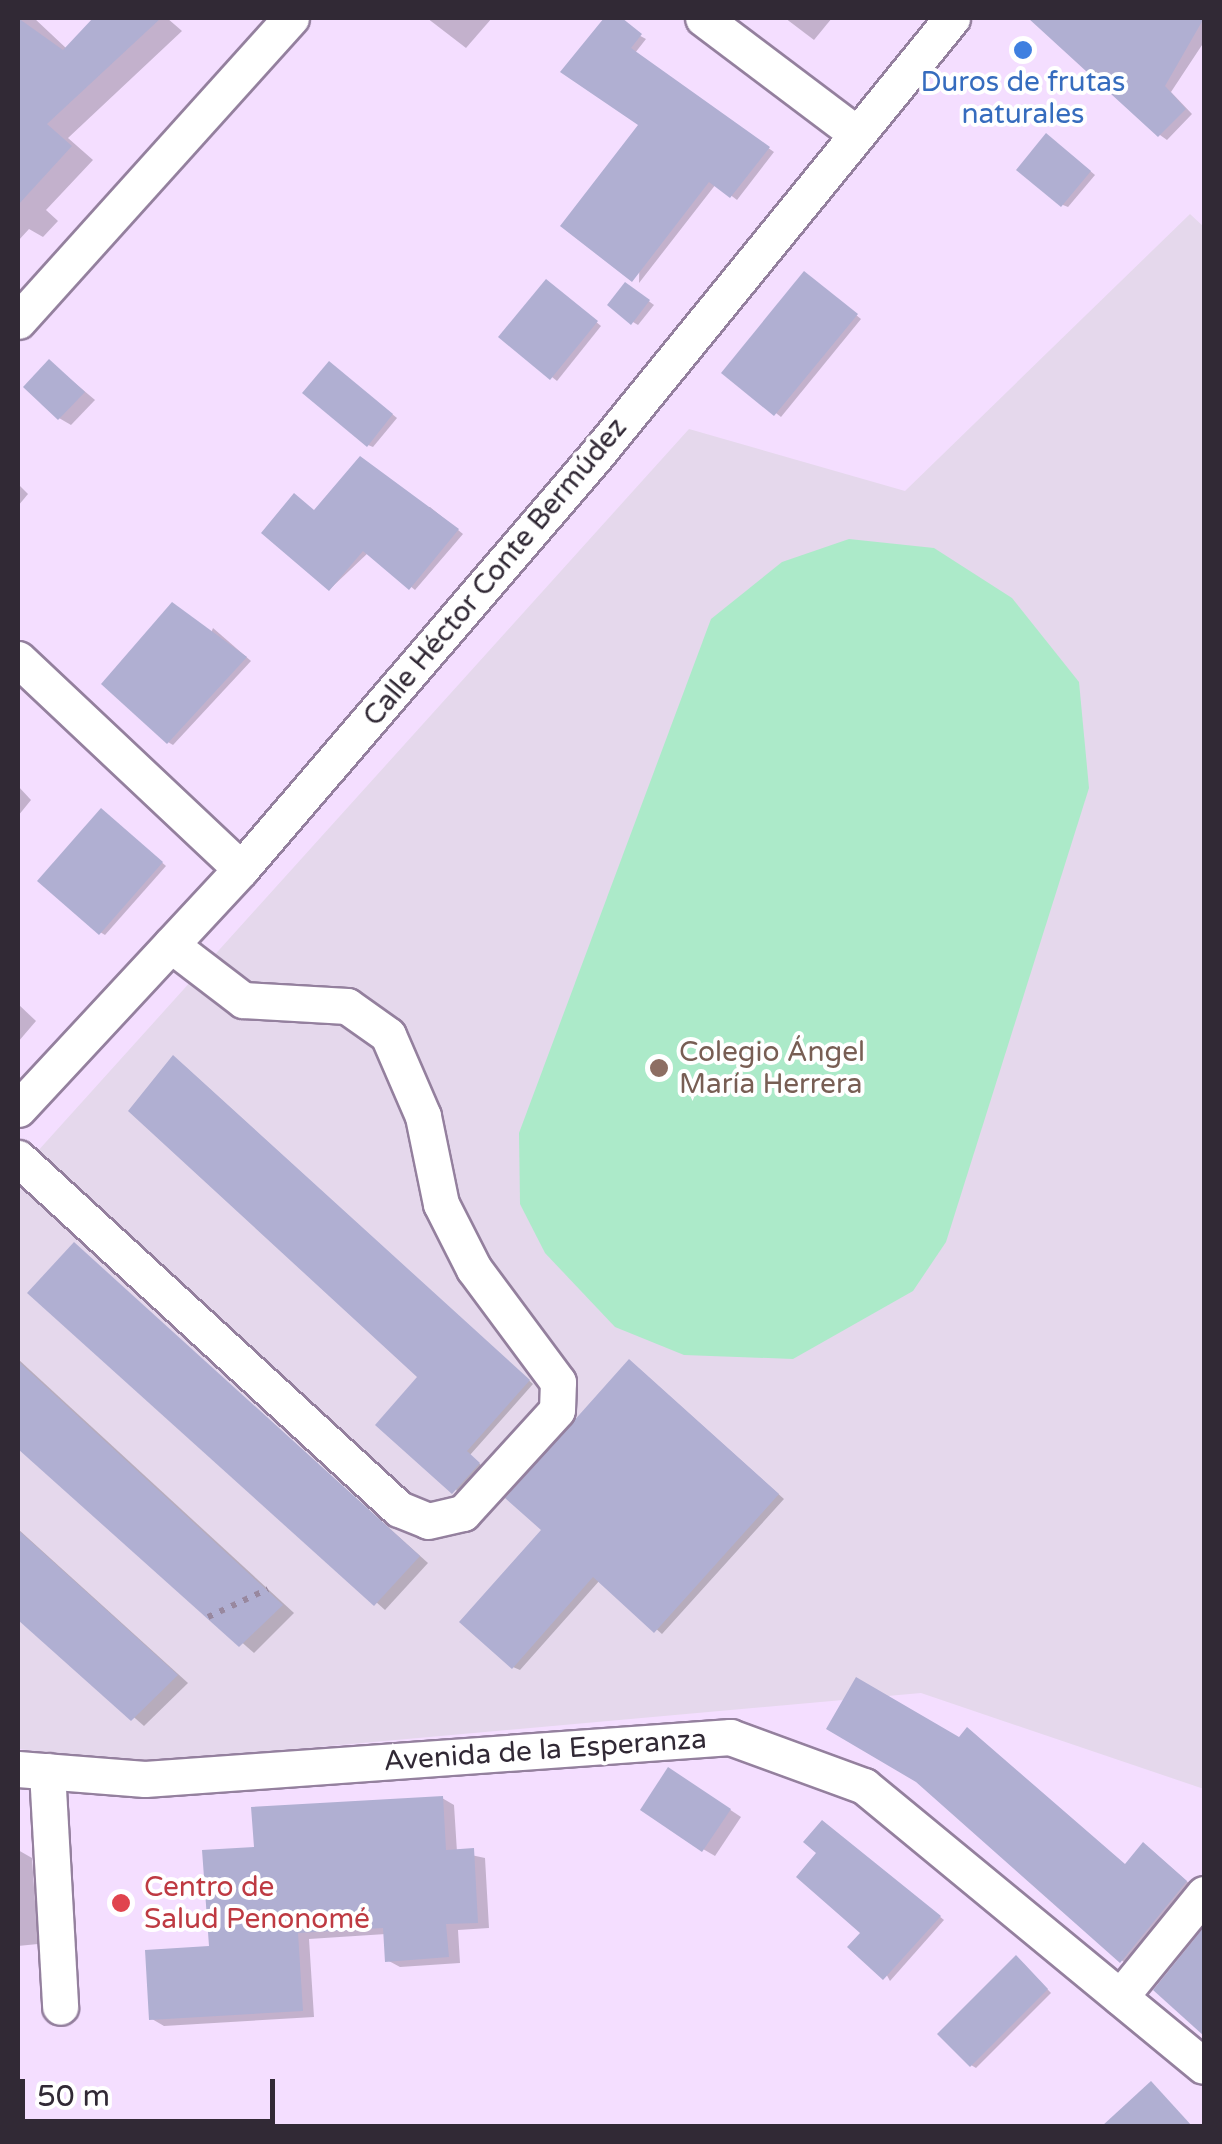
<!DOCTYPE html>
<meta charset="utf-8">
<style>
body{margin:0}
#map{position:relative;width:1222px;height:2144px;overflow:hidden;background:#f4deff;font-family:"Varela Round",sans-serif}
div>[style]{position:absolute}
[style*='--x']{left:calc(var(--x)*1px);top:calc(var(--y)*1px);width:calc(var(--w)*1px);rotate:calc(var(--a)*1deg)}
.education>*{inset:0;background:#e5d8ec}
.green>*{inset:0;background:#aceac9}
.shadow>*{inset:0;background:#0003}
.building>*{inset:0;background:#b0afd2}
.path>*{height:6px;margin-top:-3px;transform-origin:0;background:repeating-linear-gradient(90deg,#98889f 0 5px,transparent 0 13px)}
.roads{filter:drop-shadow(2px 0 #94809e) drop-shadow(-2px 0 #94809e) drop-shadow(0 2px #94809e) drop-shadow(0 -2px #94809e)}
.minor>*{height:35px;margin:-17.5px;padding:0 17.5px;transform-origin:17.5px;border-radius:17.5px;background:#fff}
.dots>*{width:28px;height:28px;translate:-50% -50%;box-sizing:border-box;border:5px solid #fff;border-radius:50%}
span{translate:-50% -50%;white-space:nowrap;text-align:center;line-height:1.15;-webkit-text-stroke:8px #fff;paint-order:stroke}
.shop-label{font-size:28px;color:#366cbe}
.street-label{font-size:28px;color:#312935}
.education-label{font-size:28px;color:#785e54}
.left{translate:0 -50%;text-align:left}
.health-label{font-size:28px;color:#be3a42}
.frame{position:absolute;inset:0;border:20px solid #312935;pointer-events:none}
.scale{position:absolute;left:20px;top:2079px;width:255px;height:45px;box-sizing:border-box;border:5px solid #312935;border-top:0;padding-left:12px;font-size:30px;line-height:35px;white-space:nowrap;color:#312935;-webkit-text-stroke:8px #fff;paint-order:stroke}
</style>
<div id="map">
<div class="education">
<div style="clip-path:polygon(1190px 214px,1204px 227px,1204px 1789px,921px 1693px,140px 1763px,18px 1749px,18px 1173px,689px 429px,905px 491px)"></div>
</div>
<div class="green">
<div style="clip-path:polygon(849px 539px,934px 548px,1012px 598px,1079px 682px,1089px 788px,946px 1242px,913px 1291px,793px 1359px,684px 1355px,615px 1327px,545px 1253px,520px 1204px,519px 1133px,711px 619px,782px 562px)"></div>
</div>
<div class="shadow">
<div style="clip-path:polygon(18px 18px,34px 18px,67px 49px,96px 18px,167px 18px,182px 31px,68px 138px,93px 160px,46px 210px,58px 221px,43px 237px,29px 229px,18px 241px)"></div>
<div style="clip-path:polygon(427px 18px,492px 18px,466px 48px)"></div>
<div style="clip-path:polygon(607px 18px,646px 39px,635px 53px,774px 152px,737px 200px,716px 184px,639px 283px,642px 125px,564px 71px)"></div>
<div style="clip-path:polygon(785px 18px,832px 18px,814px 40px)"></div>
<div style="clip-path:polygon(1044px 18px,1203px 18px,1204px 42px,1171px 92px,1192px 114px,1167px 140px,1160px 135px,1039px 24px)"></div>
<div style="clip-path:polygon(1052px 139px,1095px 175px,1068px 207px,1063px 205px)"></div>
<div style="clip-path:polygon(809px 277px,861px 319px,781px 417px,725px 373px)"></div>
<div style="clip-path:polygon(552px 285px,601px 326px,557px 381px,502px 337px)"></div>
<div style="clip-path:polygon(631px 288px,654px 305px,638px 325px,633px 322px)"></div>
<div style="clip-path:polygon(50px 362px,95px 400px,71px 425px,59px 418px)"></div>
<div style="clip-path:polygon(334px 367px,397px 418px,373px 447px,368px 445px)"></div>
<div style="clip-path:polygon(18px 484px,28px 494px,18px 506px)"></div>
<div style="clip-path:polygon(430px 507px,463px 534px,415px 590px,369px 552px,330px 589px,316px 513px)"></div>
<div style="clip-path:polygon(213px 628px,251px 661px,173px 745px,168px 742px)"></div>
<div style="clip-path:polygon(18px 786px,31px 800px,18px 816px)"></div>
<div style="clip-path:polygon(106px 814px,166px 866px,105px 935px,100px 932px)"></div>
<div style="clip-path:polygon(18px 1004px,36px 1021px,18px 1042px)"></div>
<div style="clip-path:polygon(179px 1061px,533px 1384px,470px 1455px,483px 1467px,458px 1495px,420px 1377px)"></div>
<div style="clip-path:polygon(74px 1245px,428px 1563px,385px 1610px,31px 1292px)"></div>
<div style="clip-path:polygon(18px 1359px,294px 1613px,254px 1653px,18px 1446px)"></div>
<div style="clip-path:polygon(636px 1366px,784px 1499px,662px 1634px,600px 1580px,520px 1670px,513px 1667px,544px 1530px)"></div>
<div style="clip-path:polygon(18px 1529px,188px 1683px,144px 1726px,18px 1616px)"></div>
<div style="clip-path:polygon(968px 1745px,1126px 1867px,1149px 1848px,1191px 1885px,1126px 1964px,917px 1780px)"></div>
<div style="clip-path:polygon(681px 1777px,741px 1817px,715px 1856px,703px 1849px)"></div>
<div style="clip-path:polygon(442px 1798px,454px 1805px,457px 1852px,485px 1858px,489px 1928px,458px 1930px,460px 1963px,400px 1967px,387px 1960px,386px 1934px,309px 1939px,314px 2017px,164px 2026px,152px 2019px,211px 1949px,256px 1849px)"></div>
<div style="clip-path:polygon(828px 1826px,944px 1920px,890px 1981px,820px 1853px)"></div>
<div style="clip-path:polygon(18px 1850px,32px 1858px,38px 1944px,18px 1946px)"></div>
<div style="clip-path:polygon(1021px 1961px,1051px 1993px,976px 2068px,971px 2065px)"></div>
</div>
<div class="building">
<div style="clip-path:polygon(18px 18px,63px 50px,93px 18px,161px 18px,47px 124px,72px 146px,18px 205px)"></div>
<div style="clip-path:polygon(604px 18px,622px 18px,642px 34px,631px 48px,770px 147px,730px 198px,709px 182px,632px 282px,560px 226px,638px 125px,560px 72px)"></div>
<div style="clip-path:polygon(1028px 18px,1204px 18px,1165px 86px,1186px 109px,1158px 137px)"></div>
<div style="clip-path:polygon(1046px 133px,1091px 171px,1061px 207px,1016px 170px)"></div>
<div style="clip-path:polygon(804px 271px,858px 314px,774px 416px,721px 373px)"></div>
<div style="clip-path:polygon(546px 279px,598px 321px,550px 380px,498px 337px)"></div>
<div style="clip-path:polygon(625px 282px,650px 300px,631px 325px,607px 305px)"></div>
<div style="clip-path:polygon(49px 359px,85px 392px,58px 420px,23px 387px)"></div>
<div style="clip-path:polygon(329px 361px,393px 414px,367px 447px,302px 393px)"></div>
<div style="clip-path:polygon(360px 456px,459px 529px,409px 590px,363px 551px,329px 591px,261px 533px,294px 493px,314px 510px)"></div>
<div style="clip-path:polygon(172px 602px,247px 657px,167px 744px,101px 684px)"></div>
<div style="clip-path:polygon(101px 808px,163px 862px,99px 935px,37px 881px)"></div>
<div style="clip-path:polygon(173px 1055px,530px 1380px,467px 1451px,480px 1463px,452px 1494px,375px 1425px,417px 1377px,128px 1111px)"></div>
<div style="clip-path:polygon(74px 1242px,420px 1556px,374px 1606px,27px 1293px)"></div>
<div style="clip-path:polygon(629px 1359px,779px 1494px,654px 1633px,593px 1577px,512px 1669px,459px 1622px,541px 1530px,505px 1498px)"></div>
<div style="clip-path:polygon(18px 1361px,283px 1605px,239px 1647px,18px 1449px)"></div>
<div style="clip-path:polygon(18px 1530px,178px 1675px,131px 1721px,18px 1620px)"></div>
<div style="clip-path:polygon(856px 1677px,959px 1737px,967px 1727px,1125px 1864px,1143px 1842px,1187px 1881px,1120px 1963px,916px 1782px,826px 1729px)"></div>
<div style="clip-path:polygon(668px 1767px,731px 1809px,702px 1852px,640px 1810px)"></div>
<div style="clip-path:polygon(443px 1796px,446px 1850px,474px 1848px,478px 1923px,446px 1924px,449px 1957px,385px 1962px,383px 1928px,298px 1933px,303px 2011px,149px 2020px,145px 1950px,209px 1946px,202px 1850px,254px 1847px,251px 1807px)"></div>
<div style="clip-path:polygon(822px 1820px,941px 1916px,883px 1980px,847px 1947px,860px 1933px,796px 1877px,816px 1853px,803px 1842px)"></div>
<div style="clip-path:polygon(1204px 1927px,1204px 2036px,1153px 1990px)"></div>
<div style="clip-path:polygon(1016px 1955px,1048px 1989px,970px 2067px,937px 2034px)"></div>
<div style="clip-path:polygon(1151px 2081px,1192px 2126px,1102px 2126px)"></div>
</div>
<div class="path">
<div style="--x:208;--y:1617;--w:66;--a:-25"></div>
</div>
<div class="roads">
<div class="minor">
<div style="--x:703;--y:18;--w:193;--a:37"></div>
<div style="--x:18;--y:321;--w:408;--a:-48"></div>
<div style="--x:18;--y:659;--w:306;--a:43.3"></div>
<div style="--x:18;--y:1109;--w:328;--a:-47.1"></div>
<div style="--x:241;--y:869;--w:548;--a:-49.36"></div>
<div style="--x:598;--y:453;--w:561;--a:-50.86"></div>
<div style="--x:18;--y:1158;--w:518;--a:42.65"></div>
<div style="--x:399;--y:1509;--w:31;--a:22"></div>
<div style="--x:428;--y:1521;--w:36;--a:-13"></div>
<div style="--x:463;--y:1513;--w:139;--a:-47.6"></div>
<div style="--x:557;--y:1410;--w:28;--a:-88"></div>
<div style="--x:558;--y:1382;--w:141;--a:-126.6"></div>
<div style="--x:474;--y:1269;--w:73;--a:-116.9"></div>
<div style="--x:441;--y:1204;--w:90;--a:-101.6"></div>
<div style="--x:423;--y:1116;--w:88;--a:-113.4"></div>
<div style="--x:388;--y:1035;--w:50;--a:-144.7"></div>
<div style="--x:347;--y:1006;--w:104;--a:-176.7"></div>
<div style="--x:243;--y:1000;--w:91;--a:-142.6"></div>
<div style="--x:18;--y:1769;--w:127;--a:4.5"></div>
<div style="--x:145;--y:1779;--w:587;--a:-4.11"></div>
<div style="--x:730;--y:1737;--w:143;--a:20.1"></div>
<div style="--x:864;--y:1786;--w:440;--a:39.5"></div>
<div style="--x:47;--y:1771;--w:236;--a:86.8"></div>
<div style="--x:1120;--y:1997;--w:133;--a:-50.8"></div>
</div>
</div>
<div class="dots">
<div style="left:1023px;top:50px;background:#3f7fe0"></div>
<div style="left:659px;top:1068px;background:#8d6e63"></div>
<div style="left:121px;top:1903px;background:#e0444e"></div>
</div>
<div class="shop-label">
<span style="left:1023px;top:98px">Duros de frutas<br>naturales</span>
</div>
<div class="street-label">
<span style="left:495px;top:572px;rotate:-50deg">Calle Héctor Conte Bermúdez</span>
<span style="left:545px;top:1750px;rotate:-4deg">Avenida de la Esperanza</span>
</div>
<div class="education-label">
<span class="left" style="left:679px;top:1068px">Colegio Ángel<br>María Herrera</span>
</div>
<div class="health-label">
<span class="left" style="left:144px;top:1903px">Centro de<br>Salud Penonomé</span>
</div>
<div class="frame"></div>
<div class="scale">50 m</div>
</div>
